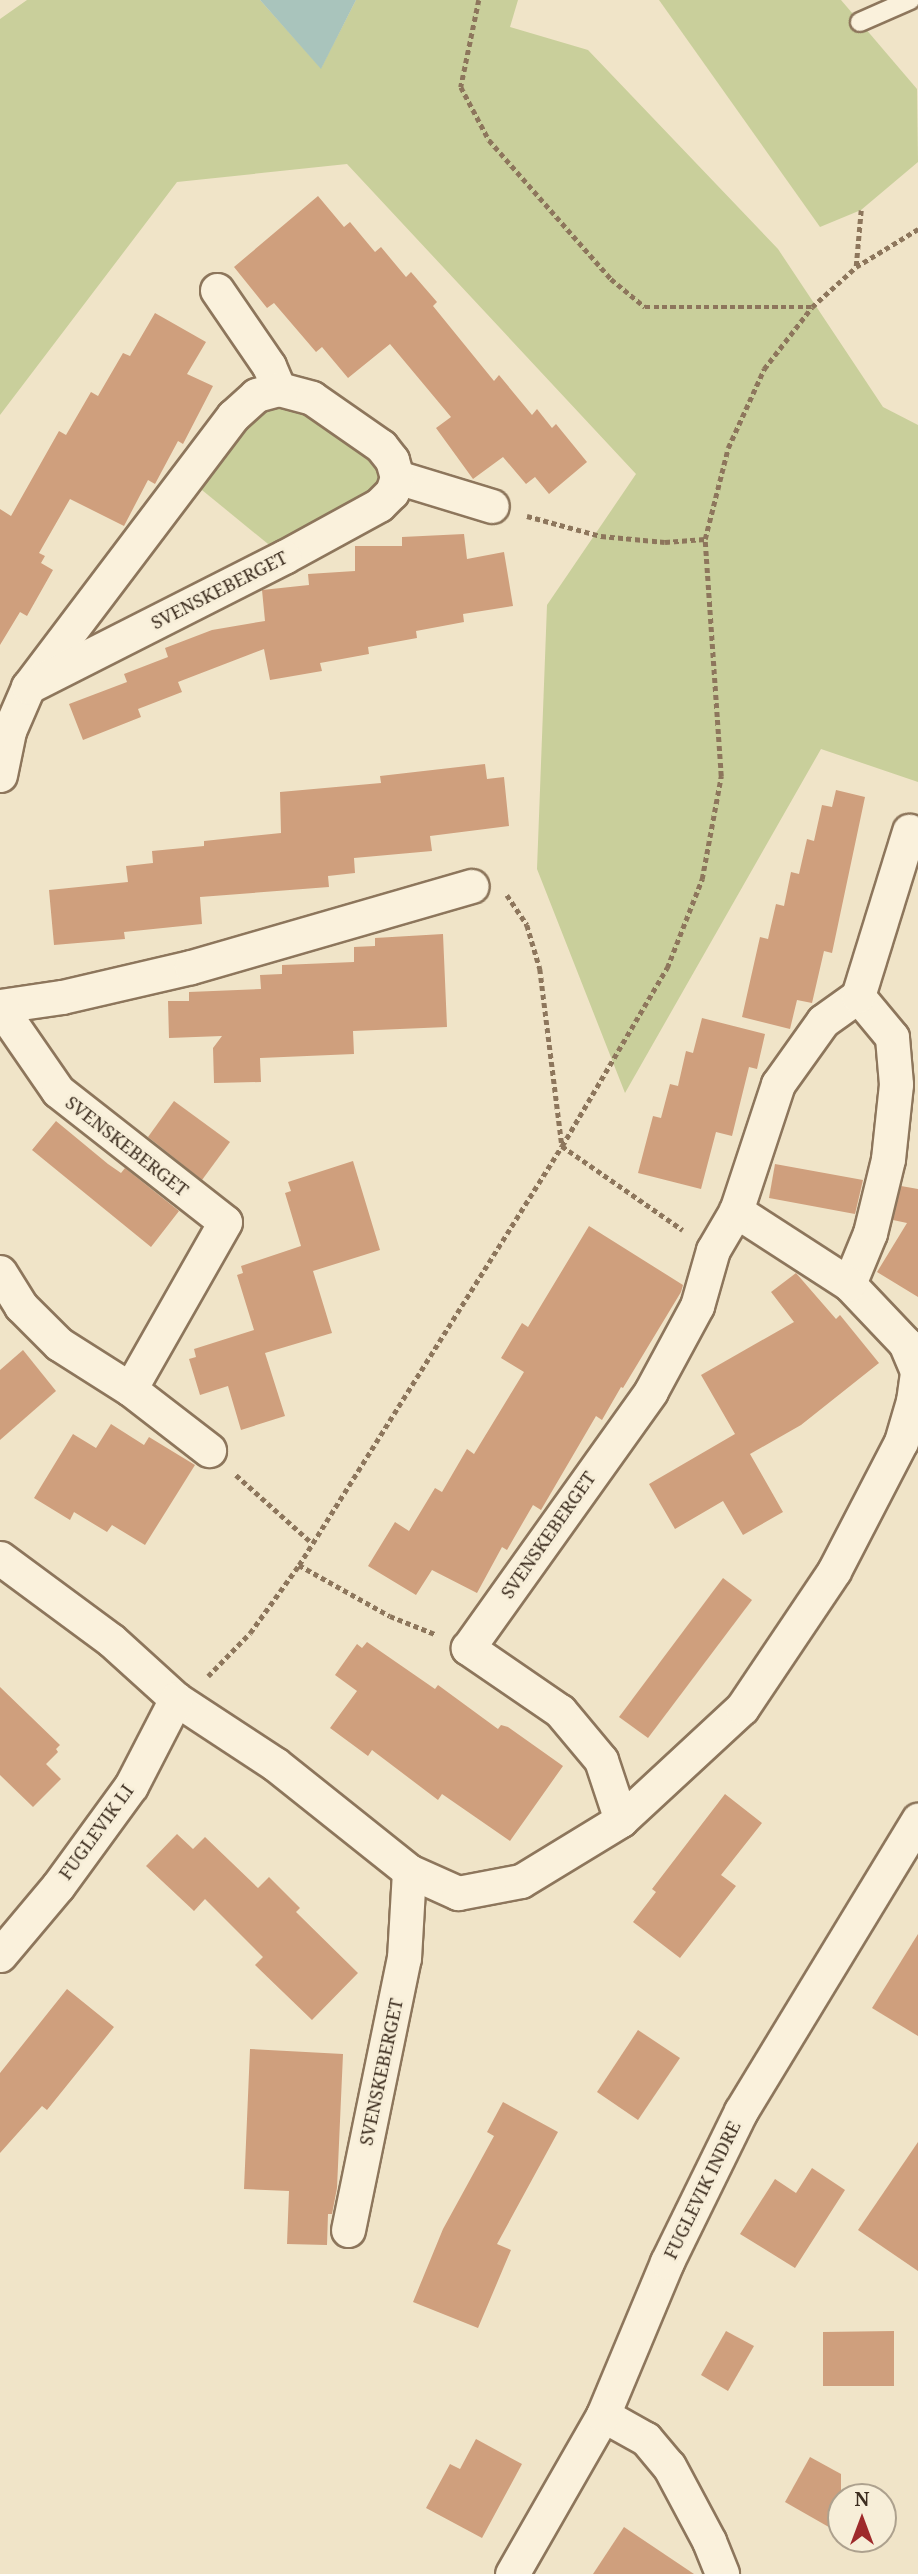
<!DOCTYPE html>
<style>
body{margin:0}
#map{position:relative;width:918px;height:2574px;overflow:hidden;background:#f0e4c8;font-family:"Noto Serif",serif}
div>[style]{position:absolute}
[style*='--x']{left:calc(var(--x)*1px);top:calc(var(--y)*1px);width:calc(var(--w)*1px);rotate:calc(var(--a)*1deg)}
.green>*{inset:0;background:#c9cf9b}
.water>*{inset:0;background:#a9c4bc}
.building>*{inset:0;background:#cf9f7d}
.path>*{height:4.5px;margin-top:-2.25px;transform-origin:0;background:repeating-linear-gradient(90deg,#8d765c 0 5px,transparent 0 8.5px)}
.roads{filter:drop-shadow(2px 0 #8d765c) drop-shadow(-2px 0 #8d765c) drop-shadow(0 2px #8d765c) drop-shadow(0 -2px #8d765c)}
.lane>*{height:18px;margin:-9px;padding:0 9px;transform-origin:9px;border-radius:9px;background:#faf1dc}
.street>*{height:33px;margin:-16.5px;padding:0 16.5px;transform-origin:16.5px;border-radius:16.5px;background:#faf1dc}
span{translate:-50% -50%;white-space:nowrap;text-align:center;line-height:1.15;-webkit-text-stroke:5px #f7eed8;paint-order:stroke}
.street-label{font-size:18px;color:#3d2e20}
.north{position:absolute;left:827px;top:2483px;width:70px;height:70px;box-sizing:border-box;background:#f7eed8;border:2px solid #ada18e;border-radius:50%;rotate:0deg;font-size:19px;font-weight:700;line-height:28px;text-align:center;color:#3d2e20}
.north::after{content:'';display:block;margin:auto;width:24px;height:32px;background:#9e2a2b;clip-path:polygon(50% 0,100% 100%,50% 72%,0 100%)}
</style>
<div id="map">
<div class="green">
<div style="clip-path:polygon(27px 0,260px 0,321px 68px,356px 0,518px 0,510px 27px,588px 50px,778px 249px,883px 407px,918px 425px,918px 782px,821px 749px,625px 1093px,537px 869px,547px 605px,636px 474px,347px 164px,177px 182px,0 415px,0 19px)"></div>
<div style="clip-path:polygon(659px 0,841px 0,917px 89px,918px 162px,861px 210px,820px 227px)"></div>
<div style="clip-path:polygon(279px 389px,397px 477px,284px 557px,186px 477px)"></div>
</div>
<div class="water">
<div style="clip-path:polygon(260px 0,356px 0,321px 69px)"></div>
</div>
<div class="building">
<div style="clip-path:polygon(318px 196px,344px 227px,350px 222px,375px 252px,381px 247px,406px 277px,411px 272px,437px 302px,433px 306px,494px 381px,499px 375px,532px 415px,537px 409px,552px 428px,556px 424px,587px 462px,549px 494px,535px 477px,526px 484px,503px 457px,473px 479px,436px 428px,451px 417px,390px 344px,348px 378px,322px 347px,316px 352px,274px 303px,267px 308px,234px 267px)"></div>
<div style="clip-path:polygon(155px 313px,206px 342px,187px 374px,213px 386px,183px 444px,178px 441px,155px 484px,148px 480px,124px 526px,70px 499px,39px 553px,45px 556px,41px 563px,53px 570px,27px 616px,20px 612px,0 645px,0 509px,11px 516px,59px 431px,66px 435px,91px 392px,98px 396px,123px 353px,130px 356px)"></div>
<div style="clip-path:polygon(464px 534px,467px 559px,504px 552px,513px 606px,463px 614px,464px 622px,416px 631px,417px 638px,368px 647px,369px 654px,320px 663px,322px 671px,270px 680px,264px 649px,178px 682px,182px 692px,138px 709px,141px 717px,83px 740px,69px 704px,127px 682px,124px 674px,168px 657px,165px 648px,212px 630px,265px 621px,262px 590px,309px 585px,308px 574px,355px 571px,355px 546px,402px 546px,402px 537px)"></div>
<div style="clip-path:polygon(485px 764px,487px 779px,504px 777px,509px 826px,430px 836px,432px 851px,354px 858px,355px 873px,328px 876px,329px 887px,200px 897px,202px 924px,124px 932px,125px 939px,54px 945px,49px 890px,128px 882px,126px 866px,153px 863px,152px 851px,204px 846px,204px 841px,281px 833px,280px 792px,381px 783px,380px 776px)"></div>
<div style="clip-path:polygon(836px 790px,865px 797px,832px 953px,824px 951px,812px 1003px,797px 1000px,790px 1029px,742px 1017px,760px 937px,768px 939px,776px 904px,784px 906px,791px 872px,799px 874px,807px 839px,814px 841px,822px 805px,832px 807px)"></div>
<div style="clip-path:polygon(443px 934px,447px 1027px,353px 1031px,354px 1054px,260px 1058px,261px 1082px,214px 1083px,213px 1048px,222px 1036px,169px 1038px,168px 1001px,189px 1001px,189px 992px,261px 989px,260px 975px,282px 974px,282px 965px,354px 962px,354px 947px,375px 946px,375px 938px)"></div>
<div style="clip-path:polygon(702px 1018px,765px 1034px,757px 1069px,749px 1067px,732px 1136px,716px 1132px,701px 1189px,638px 1173px,653px 1116px,661px 1118px,670px 1084px,678px 1086px,686px 1051px,693px 1053px)"></div>
<div style="clip-path:polygon(174px 1101px,230px 1142px,202px 1180px,148px 1137px)"></div>
<div style="clip-path:polygon(56px 1121px,108px 1164px,121px 1173px,125px 1168px,179px 1211px,151px 1247px,32px 1150px)"></div>
<div style="clip-path:polygon(353px 1161px,380px 1250px,313px 1271px,332px 1333px,265px 1353px,285px 1416px,241px 1430px,228px 1386px,200px 1395px,189px 1359px,196px 1357px,194px 1349px,254px 1330px,237px 1275px,243px 1273px,241px 1266px,301px 1246px,285px 1193px,291px 1191px,288px 1182px)"></div>
<div style="clip-path:polygon(775px 1164px,863px 1180px,855px 1214px,769px 1198px)"></div>
<div style="clip-path:polygon(901px 1186px,918px 1189px,918px 1297px,877px 1272px,907px 1223px,893px 1220px)"></div>
<div style="clip-path:polygon(589px 1226px,683px 1285px,681px 1292px,623px 1388px,621px 1387px,602px 1420px,596px 1416px,541px 1510px,533px 1505px,507px 1550px,502px 1547px,477px 1593px,432px 1570px,416px 1595px,368px 1566px,395px 1522px,409px 1531px,435px 1488px,442px 1492px,467px 1449px,474px 1454px,524px 1372px,501px 1358px,522px 1323px,528px 1327px)"></div>
<div style="clip-path:polygon(796px 1273px,836px 1319px,840px 1315px,879px 1363px,801px 1425px,750px 1454px,783px 1512px,743px 1535px,723px 1501px,675px 1529px,649px 1484px,735px 1434px,701px 1375px,794px 1322px,771px 1292px)"></div>
<div style="clip-path:polygon(23px 1350px,56px 1391px,0 1440px,0 1370px)"></div>
<div style="clip-path:polygon(111px 1424px,144px 1445px,149px 1437px,195px 1465px,145px 1545px,112px 1525px,107px 1532px,74px 1512px,70px 1520px,34px 1498px,73px 1434px,96px 1448px)"></div>
<div style="clip-path:polygon(723px 1578px,752px 1600px,648px 1738px,619px 1717px)"></div>
<div style="clip-path:polygon(367px 1642px,435px 1689px,438px 1685px,498px 1729px,501px 1725px,508px 1727px,563px 1766px,510px 1841px,442px 1794px,438px 1800px,372px 1750px,368px 1756px,330px 1728px,357px 1691px,335px 1675px,357px 1644px,362px 1648px)"></div>
<div style="clip-path:polygon(0 1687px,60px 1745px,56px 1749px,58px 1752px,46px 1764px,61px 1779px,33px 1807px,0 1775px)"></div>
<div style="clip-path:polygon(725px 1794px,762px 1823px,721px 1875px,736px 1886px,680px 1958px,633px 1922px,656px 1892px,652px 1889px)"></div>
<div style="clip-path:polygon(177px 1834px,193px 1849px,205px 1837px,258px 1888px,269px 1877px,300px 1908px,296px 1912px,358px 1973px,312px 2020px,255px 1965px,263px 1957px,205px 1899px,194px 1911px,146px 1866px)"></div>
<div style="clip-path:polygon(918px 1934px,918px 2036px,872px 2008px)"></div>
<div style="clip-path:polygon(67px 1989px,114px 2027px,47px 2110px,42px 2106px,0 2153px,0 2073px)"></div>
<div style="clip-path:polygon(638px 2030px,680px 2058px,638px 2120px,597px 2092px)"></div>
<div style="clip-path:polygon(250px 2049px,343px 2054px,337px 2188px,332px 2214px,328px 2214px,327px 2245px,287px 2244px,289px 2191px,244px 2189px)"></div>
<div style="clip-path:polygon(503px 2102px,558px 2132px,497px 2244px,511px 2250px,478px 2328px,413px 2302px,443px 2229px,494px 2136px,487px 2132px)"></div>
<div style="clip-path:polygon(918px 2142px,918px 2271px,858px 2230px)"></div>
<div style="clip-path:polygon(812px 2168px,845px 2190px,795px 2268px,740px 2234px,775px 2179px,796px 2193px)"></div>
<div style="clip-path:polygon(726px 2331px,754px 2346px,728px 2391px,701px 2375px)"></div>
<div style="clip-path:polygon(894px 2331px,894px 2386px,823px 2386px,823px 2332px)"></div>
<div style="clip-path:polygon(476px 2439px,522px 2464px,482px 2538px,426px 2508px,450px 2464px,460px 2469px)"></div>
<div style="clip-path:polygon(810px 2457px,841px 2474px,841px 2534px,785px 2502px)"></div>
<div style="clip-path:polygon(624px 2527px,694px 2574px,593px 2574px)"></div>
</div>
<div class="path">
<div style="--x:479;--y:0;--w:89;--a:101.7"></div>
<div style="--x:461;--y:87;--w:60;--a:62.2"></div>
<div style="--x:489;--y:140;--w:185;--a:48.7"></div>
<div style="--x:611;--y:279;--w:44;--a:39.5"></div>
<div style="--x:645;--y:307;--w:167;--a:0"></div>
<div style="--x:856;--y:266;--w:56;--a:-84.9"></div>
<div style="--x:527;--y:516;--w:77;--a:15.1"></div>
<div style="--x:601;--y:536;--w:64;--a:5.4"></div>
<div style="--x:665;--y:542;--w:40;--a:-4.3"></div>
<div style="--x:507;--y:895;--w:36;--a:56"></div>
<div style="--x:527;--y:925;--w:46;--a:73.5"></div>
<div style="--x:540;--y:969;--w:178;--a:82.9"></div>
<div style="--x:562;--y:1146;--w:147;--a:34.8"></div>
<div style="--x:236;--y:1475;--w:101;--a:41.8"></div>
<div style="--x:299;--y:1565;--w:104;--a:29.3"></div>
<div style="--x:390;--y:1616;--w:48;--a:21.8"></div>
<div style="--x:208;--y:1676;--w:60;--a:-45.7"></div>
<div style="--x:250;--y:1633;--w:84;--a:-54.2"></div>
<div style="--x:299;--y:1565;--w:495;--a:-57.9"></div>
<div style="--x:562;--y:1146;--w:207;--a:-59.5"></div>
<div style="--x:667;--y:968;--w:96;--a:-68.5"></div>
<div style="--x:702;--y:879;--w:105;--a:-79.5"></div>
<div style="--x:721;--y:776;--w:238;--a:-93.9"></div>
<div style="--x:705;--y:539;--w:94;--a:-75.8"></div>
<div style="--x:728;--y:448;--w:87;--a:-65.5"></div>
<div style="--x:764;--y:369;--w:78;--a:-52.3"></div>
<div style="--x:812;--y:307;--w:59;--a:-42.3"></div>
<div style="--x:856;--y:267;--w:73;--a:-31.5"></div>
</div>
<div class="roads">
<div class="lane">
<div style="--x:860;--y:22;--w:55;--a:-23.7"></div>
</div>
<div class="street">
<div style="--x:217;--y:290;--w:92;--a:55.6"></div>
<div style="--x:269;--y:366;--w:25;--a:67"></div>
<div style="--x:397;--y:477;--w:99;--a:17"></div>
<div style="--x:0;--y:775;--w:45;--a:-78.4"></div>
<div style="--x:9;--y:731;--w:48;--a:-66.6"></div>
<div style="--x:28;--y:687;--w:340;--a:-52.9"></div>
<div style="--x:233;--y:416;--w:31;--a:-42"></div>
<div style="--x:256;--y:395;--w:24;--a:-15"></div>
<div style="--x:279;--y:389;--w:34;--a:15"></div>
<div style="--x:312;--y:398;--w:84;--a:34.8"></div>
<div style="--x:381;--y:446;--w:18;--a:52"></div>
<div style="--x:392;--y:460;--w:18;--a:74"></div>
<div style="--x:397;--y:477;--w:16;--a:108"></div>
<div style="--x:392;--y:492;--w:18;--a:135"></div>
<div style="--x:379;--y:505;--w:108;--a:151.3"></div>
<div style="--x:284;--y:557;--w:287;--a:153.1"></div>
<div style="--x:0;--y:1006;--w:63;--a:-8.3"></div>
<div style="--x:62;--y:997;--w:132;--a:-13.1"></div>
<div style="--x:191;--y:967;--w:292;--a:-16.1"></div>
<div style="--x:0;--y:1007;--w:102;--a:55.4"></div>
<div style="--x:58;--y:1091;--w:212;--a:38.1"></div>
<div style="--x:225;--y:1222;--w:192;--a:119.6"></div>
<div style="--x:130;--y:1389;--w:84;--a:-147.6"></div>
<div style="--x:59;--y:1344;--w:54;--a:-135"></div>
<div style="--x:21;--y:1306;--w:40;--a:-122"></div>
<div style="--x:849;--y:1284;--w:55;--a:-67.6"></div>
<div style="--x:870;--y:1233;--w:76;--a:-76.3"></div>
<div style="--x:888;--y:1159;--w:75;--a:-83.9"></div>
<div style="--x:896;--y:1084;--w:47;--a:-94.9"></div>
<div style="--x:892;--y:1037;--w:53;--a:-129.7"></div>
<div style="--x:130;--y:1389;--w:100;--a:37.7"></div>
<div style="--x:0;--y:1558;--w:138;--a:36.5"></div>
<div style="--x:111;--y:1640;--w:88;--a:42.2"></div>
<div style="--x:176;--y:1699;--w:118;--a:33.3"></div>
<div style="--x:275;--y:1764;--w:171;--a:38.6"></div>
<div style="--x:409;--y:1871;--w:54;--a:24.2"></div>
<div style="--x:458;--y:1893;--w:64;--a:-10.8"></div>
<div style="--x:521;--y:1881;--w:117;--a:-31.4"></div>
<div style="--x:621;--y:1820;--w:165;--a:-42.8"></div>
<div style="--x:742;--y:1708;--w:165;--a:-56.1"></div>
<div style="--x:834;--y:1571;--w:145;--a:-62.6"></div>
<div style="--x:901;--y:1442;--w:43;--a:-73.7"></div>
<div style="--x:913;--y:1401;--w:30;--a:-82"></div>
<div style="--x:917;--y:1371;--w:30;--a:-113"></div>
<div style="--x:905;--y:1343;--w:81;--a:-133.5"></div>
<div style="--x:849;--y:1284;--w:135;--a:-147.1"></div>
<div style="--x:621;--y:1820;--w:63;--a:-108.4"></div>
<div style="--x:601;--y:1760;--w:64;--a:-129.9"></div>
<div style="--x:560;--y:1711;--w:112;--a:-145.6"></div>
<div style="--x:468;--y:1648;--w:315;--a:-54.5"></div>
<div style="--x:651;--y:1391;--w:97;--a:-61.6"></div>
<div style="--x:697;--y:1306;--w:58;--a:-74.1"></div>
<div style="--x:713;--y:1250;--w:45;--a:-59.5"></div>
<div style="--x:736;--y:1211;--w:134;--a:-71.7"></div>
<div style="--x:778;--y:1084;--w:77;--a:-54.5"></div>
<div style="--x:823;--y:1021;--w:43;--a:-35.5"></div>
<div style="--x:858;--y:996;--w:173;--a:-72.8"></div>
<div style="--x:0;--y:1955;--w:90;--a:-50"></div>
<div style="--x:58;--y:1886;--w:124;--a:-53.9"></div>
<div style="--x:131;--y:1786;--w:98;--a:-62.7"></div>
<div style="--x:348;--y:2230;--w:278;--a:-78.4"></div>
<div style="--x:404;--y:1958;--w:87;--a:-86.7"></div>
<div style="--x:603;--y:2415;--w:49;--a:29.2"></div>
<div style="--x:646;--y:2439;--w:35;--a:50"></div>
<div style="--x:669;--y:2466;--w:85;--a:61.9"></div>
<div style="--x:709;--y:2541;--w:35;--a:68"></div>
<div style="--x:512;--y:2574;--w:183;--a:-60.2"></div>
<div style="--x:603;--y:2415;--w:166;--a:-67.3"></div>
<div style="--x:667;--y:2262;--w:168;--a:-63.9"></div>
<div style="--x:741;--y:2111;--w:341;--a:-58.7"></div>
</div>
</div>
<div class="street-label">
<span style="left:219px;top:590px;rotate:-27deg">SVENSKEBERGET</span>
<span style="left:127px;top:1146px;rotate:38deg">SVENSKEBERGET</span>
<span style="left:548px;top:1535px;rotate:-55deg">SVENSKEBERGET</span>
<span style="left:96px;top:1832px;rotate:-54deg">FUGLEVIK LI</span>
<span style="left:381px;top:2072px;rotate:-78deg">SVENSKEBERGET</span>
<span style="left:702px;top:2190px;rotate:-64deg">FUGLEVIK INDRE</span>
</div>
<div class="north">N</div>
</div>
